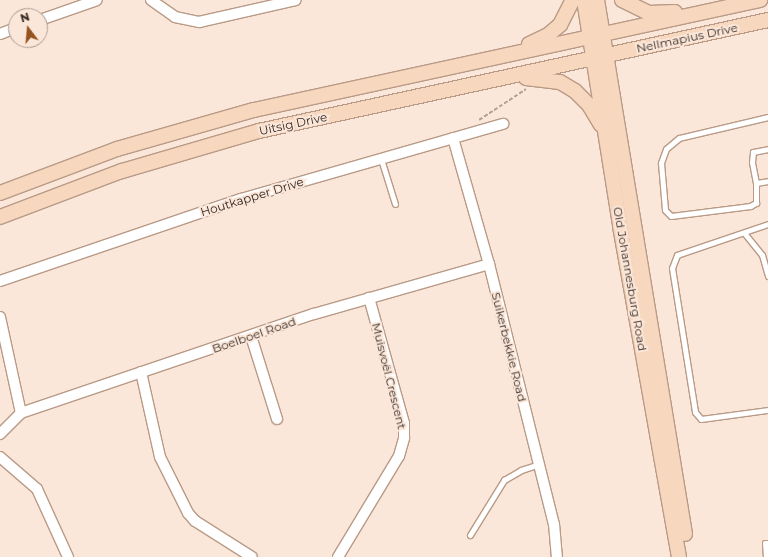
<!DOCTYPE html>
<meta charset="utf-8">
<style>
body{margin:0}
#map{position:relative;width:768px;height:557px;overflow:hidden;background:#fbe7da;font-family:Montserrat,sans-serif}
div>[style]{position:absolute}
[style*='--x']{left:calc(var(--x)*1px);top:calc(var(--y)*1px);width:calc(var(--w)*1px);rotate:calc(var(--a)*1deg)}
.path>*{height:1.5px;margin-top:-0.75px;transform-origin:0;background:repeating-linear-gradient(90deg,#b3a196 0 4px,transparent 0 6px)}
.roads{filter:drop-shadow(1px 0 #b99a86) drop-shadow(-1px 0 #b99a86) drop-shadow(0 1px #b99a86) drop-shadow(0 -1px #b99a86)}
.service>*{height:5px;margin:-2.5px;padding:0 2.5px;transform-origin:2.5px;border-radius:2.5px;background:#fff}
.minor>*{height:10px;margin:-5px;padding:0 5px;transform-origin:5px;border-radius:5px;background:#fff}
.secondary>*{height:14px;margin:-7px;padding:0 7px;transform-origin:7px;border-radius:7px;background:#f7d8be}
span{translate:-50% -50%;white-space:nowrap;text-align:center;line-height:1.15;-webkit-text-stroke:4px #fbe7da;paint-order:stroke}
.street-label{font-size:12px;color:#362921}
.north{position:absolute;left:8px;top:8px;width:40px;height:40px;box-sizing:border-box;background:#fbe7da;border:1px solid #ac9b90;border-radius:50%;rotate:344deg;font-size:11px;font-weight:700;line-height:16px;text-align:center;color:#362921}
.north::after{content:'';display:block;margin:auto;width:14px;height:18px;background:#955320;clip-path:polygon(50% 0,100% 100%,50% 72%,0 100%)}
</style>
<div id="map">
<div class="path">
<div style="--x:479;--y:120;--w:56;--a:-33.4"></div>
</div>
<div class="roads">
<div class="service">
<div style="--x:768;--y:117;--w:91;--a:166.7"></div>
<div style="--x:679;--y:138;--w:17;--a:140"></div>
<div style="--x:666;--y:149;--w:15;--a:110"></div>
<div style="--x:661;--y:163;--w:47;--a:85.1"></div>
<div style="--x:665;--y:210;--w:8;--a:45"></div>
<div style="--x:671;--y:216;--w:80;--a:-7.2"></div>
<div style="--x:750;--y:206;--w:7;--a:-27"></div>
<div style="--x:756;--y:203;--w:20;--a:-90"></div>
<div style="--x:756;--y:183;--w:12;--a:-9"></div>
<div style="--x:381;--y:159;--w:47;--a:72.7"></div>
<div style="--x:756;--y:183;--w:21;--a:-101"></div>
<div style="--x:752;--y:162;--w:10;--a:-84"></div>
<div style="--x:753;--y:152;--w:15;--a:-11"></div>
<div style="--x:768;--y:224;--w:96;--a:161.2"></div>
<div style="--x:677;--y:255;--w:14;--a:111"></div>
<div style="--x:672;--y:268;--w:146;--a:80.9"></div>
<div style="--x:695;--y:412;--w:9;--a:49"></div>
<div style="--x:701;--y:419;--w:68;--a:-7.7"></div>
<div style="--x:745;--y:234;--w:27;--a:51"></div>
<div style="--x:762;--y:255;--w:22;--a:74"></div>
<div style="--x:470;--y:535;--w:65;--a:-58.3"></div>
<div style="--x:504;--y:480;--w:20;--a:-30"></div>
<div style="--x:521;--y:470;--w:19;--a:-18"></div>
<div style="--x:766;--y:557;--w:14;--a:-94"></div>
<div style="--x:765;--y:543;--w:3;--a:0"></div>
</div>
<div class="minor">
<div style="--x:151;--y:0;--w:29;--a:35"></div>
<div style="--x:175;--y:17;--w:25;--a:12"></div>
<div style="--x:199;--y:22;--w:99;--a:-12.8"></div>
<div style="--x:40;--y:20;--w:60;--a:-19.3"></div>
<div style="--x:0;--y:34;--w:17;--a:-21"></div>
<div style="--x:453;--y:138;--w:131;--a:74.1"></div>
<div style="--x:489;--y:264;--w:268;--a:76"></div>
<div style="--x:554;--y:524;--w:33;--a:85"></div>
<div style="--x:0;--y:281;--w:255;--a:-18.8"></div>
<div style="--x:241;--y:199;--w:273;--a:-16"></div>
<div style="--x:0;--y:317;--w:98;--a:77.7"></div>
<div style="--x:21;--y:413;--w:30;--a:135"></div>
<div style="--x:251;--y:336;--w:87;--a:72.6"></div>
<div style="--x:141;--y:372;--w:87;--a:77.4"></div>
<div style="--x:160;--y:457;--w:63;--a:63.4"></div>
<div style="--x:188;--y:513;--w:11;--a:49"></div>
<div style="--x:195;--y:521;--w:67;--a:32.3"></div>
<div style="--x:21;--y:413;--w:309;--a:-18.7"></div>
<div style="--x:314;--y:314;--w:182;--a:-15.9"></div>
<div style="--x:0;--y:457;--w:49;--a:40.9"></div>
<div style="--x:37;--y:489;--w:75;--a:65.5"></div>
<div style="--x:338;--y:557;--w:118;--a:-58.9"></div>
<div style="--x:399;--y:456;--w:19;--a:-74"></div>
<div style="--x:404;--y:438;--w:15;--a:-90"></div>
<div style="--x:404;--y:423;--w:130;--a:-105.6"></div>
</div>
<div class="secondary">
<div style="--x:584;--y:0;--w:229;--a:80.9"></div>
<div style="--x:620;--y:226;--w:336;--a:79.9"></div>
<div style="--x:597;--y:0;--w:541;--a:80.64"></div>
<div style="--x:622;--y:0;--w:30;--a:26"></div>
<div style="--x:649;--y:13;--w:26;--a:-2"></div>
<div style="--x:529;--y:44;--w:21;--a:-25"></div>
<div style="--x:548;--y:35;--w:16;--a:-40"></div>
<div style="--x:560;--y:25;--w:28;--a:-63"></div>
<div style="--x:526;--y:78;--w:34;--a:7"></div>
<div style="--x:560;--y:82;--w:17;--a:31"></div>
<div style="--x:575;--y:91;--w:20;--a:45"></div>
<div style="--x:589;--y:105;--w:23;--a:59"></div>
<div style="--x:0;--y:193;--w:125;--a:-20.6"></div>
<div style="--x:117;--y:149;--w:142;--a:-15.9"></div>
<div style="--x:254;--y:110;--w:518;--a:-12.26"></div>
<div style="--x:0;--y:217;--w:130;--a:-20.7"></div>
<div style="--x:122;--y:171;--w:143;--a:-16.3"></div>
<div style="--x:259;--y:131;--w:521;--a:-12.3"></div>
</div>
</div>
<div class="street-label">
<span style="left:687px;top:38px;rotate:-12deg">Nellmapius Drive</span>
<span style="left:293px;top:124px;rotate:-12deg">Uitsig Drive</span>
<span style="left:252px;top:197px;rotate:-17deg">Houtkapper Drive</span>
<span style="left:630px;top:279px;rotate:80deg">Old Johannesburg Road</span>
<span style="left:254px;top:335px;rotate:-19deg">Boelboel Road</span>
<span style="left:509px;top:347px;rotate:76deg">Suikerbekkie Road</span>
<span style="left:389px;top:376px;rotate:76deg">Muisvoël Crescent</span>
</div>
<div class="north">N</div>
</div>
